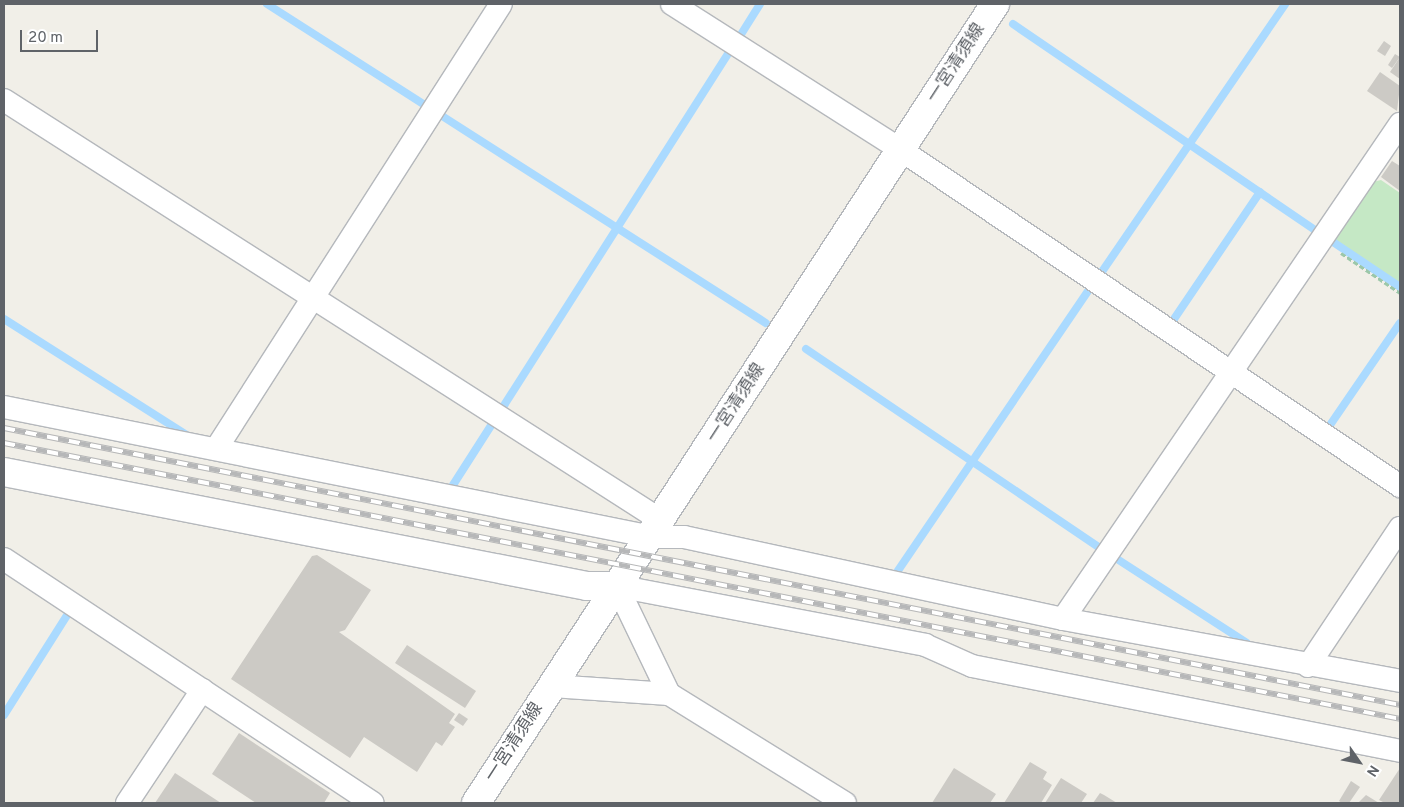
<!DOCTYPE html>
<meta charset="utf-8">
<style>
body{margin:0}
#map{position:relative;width:1404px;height:807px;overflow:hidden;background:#f1efe8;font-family:Overpass,"Noto Sans JP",sans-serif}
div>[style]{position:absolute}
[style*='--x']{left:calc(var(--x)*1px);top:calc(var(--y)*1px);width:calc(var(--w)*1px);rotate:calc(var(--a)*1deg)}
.green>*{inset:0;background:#c5e8c5}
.stream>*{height:8px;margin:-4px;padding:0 4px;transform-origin:4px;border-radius:4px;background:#aadaff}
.building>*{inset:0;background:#cccac5}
.path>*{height:3px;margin-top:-1.5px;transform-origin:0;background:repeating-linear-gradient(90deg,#9cc7a9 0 5px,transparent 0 7.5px)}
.roads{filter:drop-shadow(1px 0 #b5b8bc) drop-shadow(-1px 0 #b5b8bc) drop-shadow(0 1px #b5b8bc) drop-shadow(0 -1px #b5b8bc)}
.minor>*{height:22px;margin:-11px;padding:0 11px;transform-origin:11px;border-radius:11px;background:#fff}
.tertiary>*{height:28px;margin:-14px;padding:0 14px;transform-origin:14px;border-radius:14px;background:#fff}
.secondary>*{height:28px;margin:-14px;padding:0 14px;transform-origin:14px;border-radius:14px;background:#fff}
.rail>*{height:5.5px;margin-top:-2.75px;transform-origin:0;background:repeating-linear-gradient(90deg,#fff 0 11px,#b6b7b8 0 22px);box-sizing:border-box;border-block:1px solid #b6b7b8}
span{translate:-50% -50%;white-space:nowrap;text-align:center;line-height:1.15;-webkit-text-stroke:5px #fff;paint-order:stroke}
.street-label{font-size:18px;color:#5f6368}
.frame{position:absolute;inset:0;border:5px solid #5f6368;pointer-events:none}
.north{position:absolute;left:1334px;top:737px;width:50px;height:50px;-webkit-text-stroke:4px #fff;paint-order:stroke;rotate:123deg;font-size:14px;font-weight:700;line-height:20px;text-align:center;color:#5f6368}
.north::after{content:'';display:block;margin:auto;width:18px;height:22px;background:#5f6368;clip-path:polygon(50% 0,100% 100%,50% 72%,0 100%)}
.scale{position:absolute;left:20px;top:30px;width:78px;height:22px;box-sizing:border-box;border:2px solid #5f6368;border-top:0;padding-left:6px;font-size:15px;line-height:18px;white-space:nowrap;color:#5f6368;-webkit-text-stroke:4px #fff;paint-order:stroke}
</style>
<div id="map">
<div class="green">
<div style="clip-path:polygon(1381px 180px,1400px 193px,1400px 283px,1334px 239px,1373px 182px)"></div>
</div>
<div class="stream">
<div style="--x:267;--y:4;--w:188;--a:32.6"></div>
<div style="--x:1013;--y:24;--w:366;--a:34.3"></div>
<div style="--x:740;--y:36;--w:38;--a:-58"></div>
<div style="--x:439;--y:114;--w:388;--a:32.6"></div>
<div style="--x:1333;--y:242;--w:81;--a:33.9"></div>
<div style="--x:1099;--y:276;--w:330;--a:-55.6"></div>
<div style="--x:4;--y:319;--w:217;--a:32.4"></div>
<div style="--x:1172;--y:322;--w:157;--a:-55.9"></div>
<div style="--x:806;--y:349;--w:353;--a:34.1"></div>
<div style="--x:503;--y:407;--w:424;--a:-57.5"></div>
<div style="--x:1328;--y:428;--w:127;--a:-55.6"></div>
<div style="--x:453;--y:485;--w:76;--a:-57.4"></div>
<div style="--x:1114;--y:557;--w:158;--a:32.9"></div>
<div style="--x:895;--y:575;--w:348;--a:-55.8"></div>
<div style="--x:4;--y:715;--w:122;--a:-57.7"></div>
</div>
<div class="building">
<div style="clip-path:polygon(1384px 41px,1391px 46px,1385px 56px,1377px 51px)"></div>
<div style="clip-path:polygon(1395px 54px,1400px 57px,1392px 68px,1388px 65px)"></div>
<div style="clip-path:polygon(1400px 57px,1400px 79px,1390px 72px)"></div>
<div style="clip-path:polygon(1380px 72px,1400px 86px,1397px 111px,1367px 91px)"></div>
<div style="clip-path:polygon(1392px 161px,1400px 166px,1400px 191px,1381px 177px)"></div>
<div style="clip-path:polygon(317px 555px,371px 590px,345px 630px,339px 632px,455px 714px,449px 723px,455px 727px,442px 746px,436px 742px,417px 772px,364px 737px,350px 758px,231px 679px,312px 556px)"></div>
<div style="clip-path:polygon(407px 645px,476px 691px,465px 708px,395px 663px)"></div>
<div style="clip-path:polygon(459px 713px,468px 719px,463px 726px,454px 720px)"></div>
<div style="clip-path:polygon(239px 733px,330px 793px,324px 803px,256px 803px,212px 774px)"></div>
<div style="clip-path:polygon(1030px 762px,1047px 772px,1043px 779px,1052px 785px,1041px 803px,1004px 803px)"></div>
<div style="clip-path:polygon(954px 768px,996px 794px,990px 803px,932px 803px)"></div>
<div style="clip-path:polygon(1400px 768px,1400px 803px,1385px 803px,1379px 800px)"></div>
<div style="clip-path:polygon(175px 773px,221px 803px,155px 803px)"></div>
<div style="clip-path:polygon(1061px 778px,1087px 794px,1081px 803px,1045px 803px)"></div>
<div style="clip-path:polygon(1351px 781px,1360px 787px,1349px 803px,1342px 803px,1339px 801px)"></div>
<div style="clip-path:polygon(1100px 793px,1104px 795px,1117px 803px,1093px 803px)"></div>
<div style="clip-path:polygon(1366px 795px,1379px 803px,1358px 803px)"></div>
</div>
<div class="path">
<div style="--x:1341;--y:253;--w:71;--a:34.1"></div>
</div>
<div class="roads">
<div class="minor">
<div style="--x:672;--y:4;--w:272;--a:32.5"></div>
<div style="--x:901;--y:150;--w:602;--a:33.95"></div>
<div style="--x:4;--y:100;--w:781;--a:32.61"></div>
<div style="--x:4;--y:407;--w:661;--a:11.34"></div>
<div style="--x:652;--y:537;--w:32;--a:0"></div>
<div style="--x:684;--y:537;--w:388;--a:12.2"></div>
<div style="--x:1063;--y:619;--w:343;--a:10.4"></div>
<div style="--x:216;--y:449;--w:528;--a:-57.36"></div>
<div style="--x:4;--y:559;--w:442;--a:33.5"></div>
<div style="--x:617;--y:586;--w:314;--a:10.8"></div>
<div style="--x:925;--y:645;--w:51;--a:24.1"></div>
<div style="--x:972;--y:666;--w:436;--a:11.2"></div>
<div style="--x:617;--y:586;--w:120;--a:64.3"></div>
<div style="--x:1063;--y:619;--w:599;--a:-55.75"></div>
<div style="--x:1308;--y:666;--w:166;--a:-56.3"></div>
<div style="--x:552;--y:686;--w:117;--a:3.9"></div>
<div style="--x:669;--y:694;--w:207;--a:31.8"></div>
<div style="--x:127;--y:803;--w:136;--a:-56.4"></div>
</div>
<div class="tertiary">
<div style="--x:4;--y:472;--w:594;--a:11.06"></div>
<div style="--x:587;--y:586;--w:30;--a:0"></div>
</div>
<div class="secondary">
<div style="--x:476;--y:803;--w:953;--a:-56.99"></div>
</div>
</div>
<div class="rail">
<div style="--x:4;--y:428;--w:1423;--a:11.22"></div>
<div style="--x:4;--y:443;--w:1423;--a:11.18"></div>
</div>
<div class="street-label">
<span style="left:957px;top:64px;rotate:-57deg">一宮清須線</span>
<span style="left:737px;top:404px;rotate:-57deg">一宮清須線</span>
<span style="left:515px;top:743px;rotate:-57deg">一宮清須線</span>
</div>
<div class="frame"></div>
<div class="north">N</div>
<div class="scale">20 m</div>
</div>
